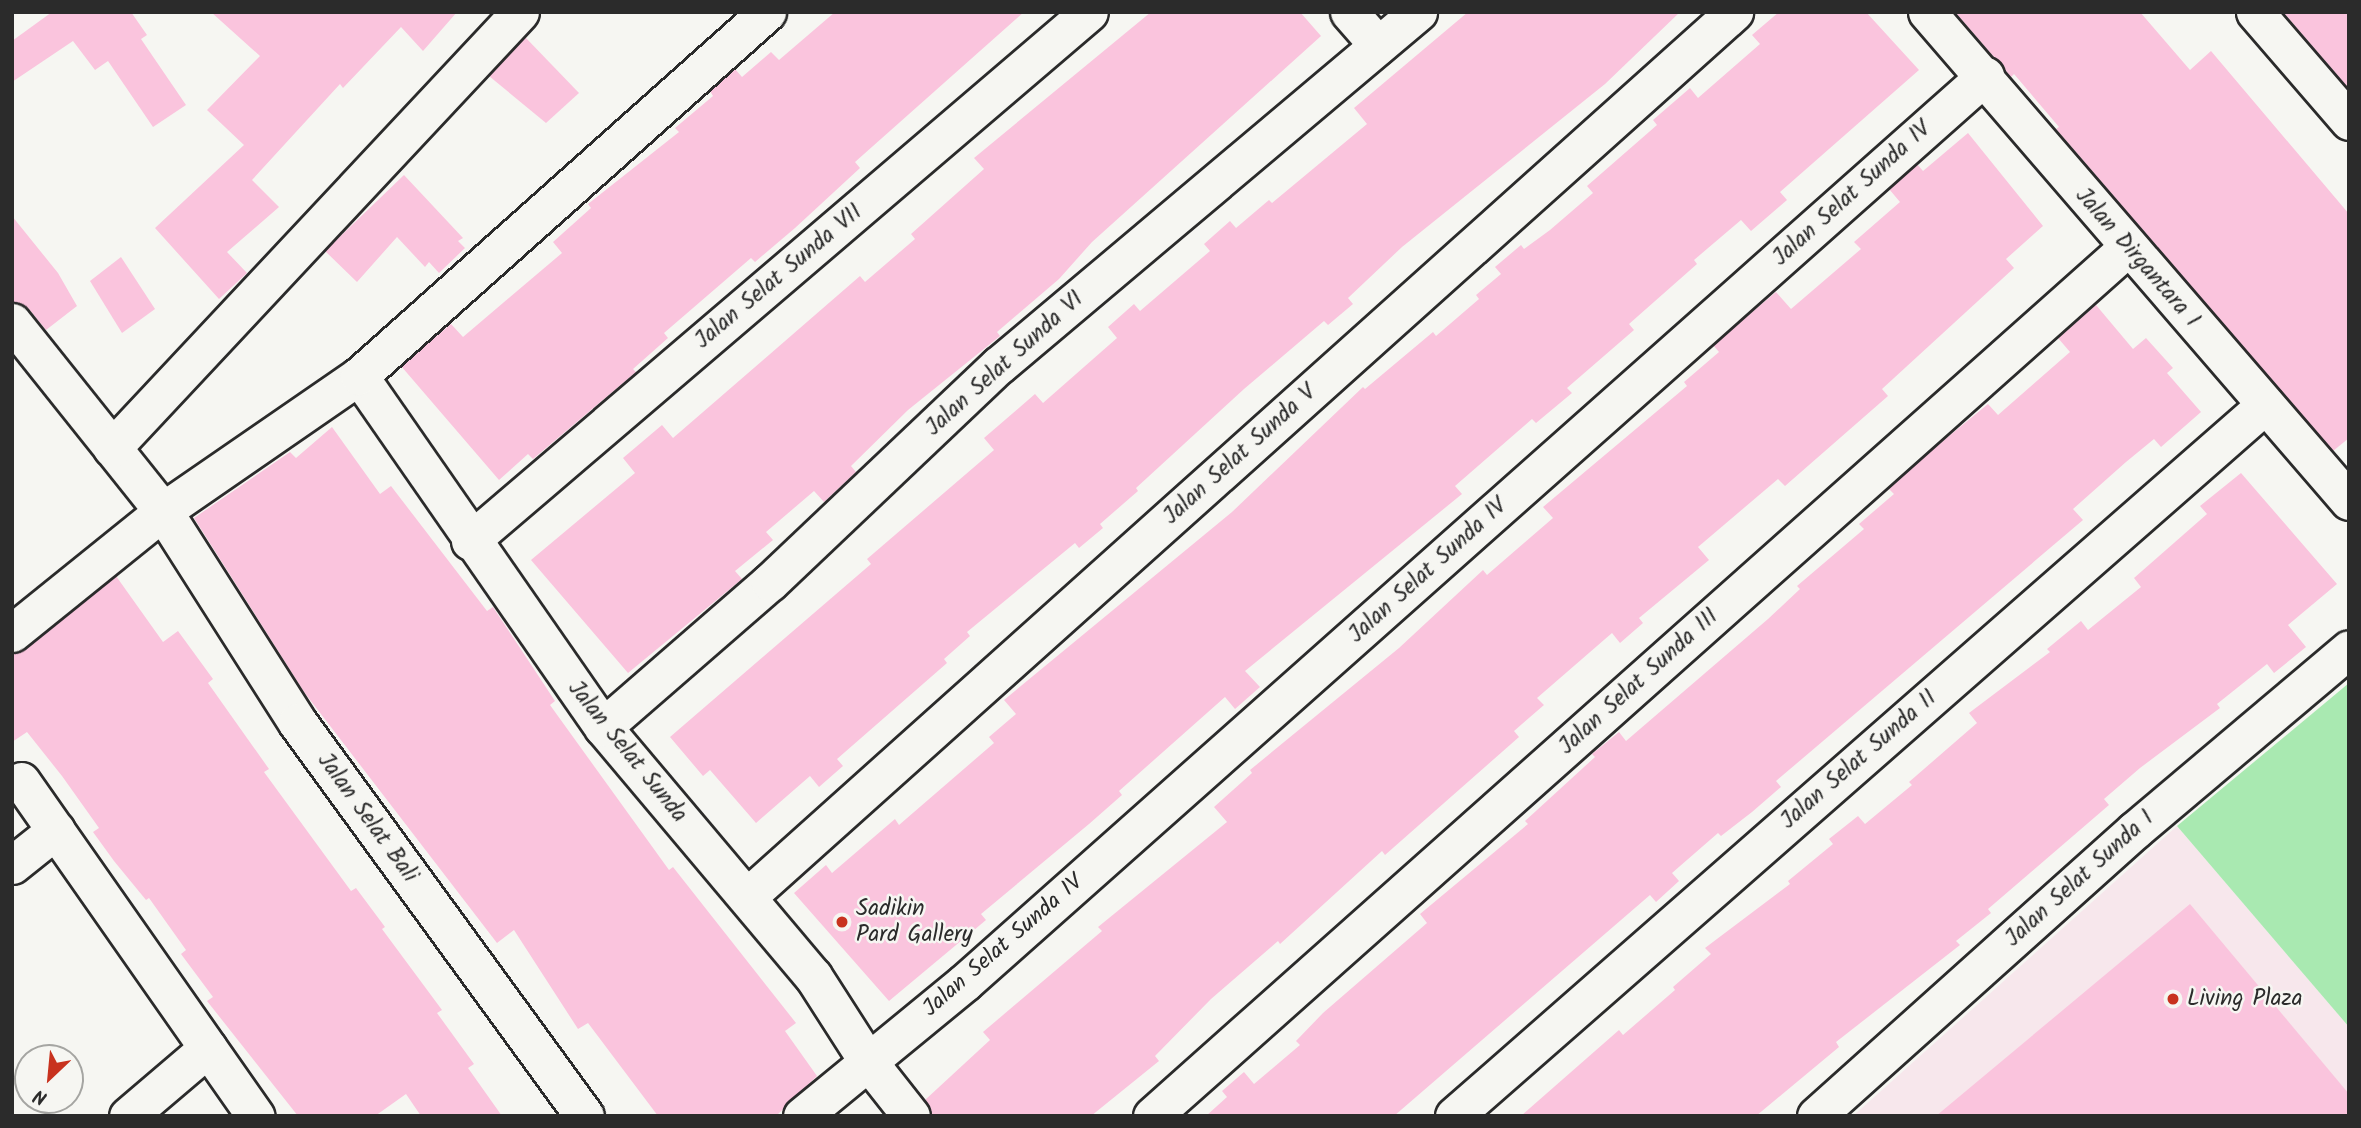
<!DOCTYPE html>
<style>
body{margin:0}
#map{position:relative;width:2361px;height:1128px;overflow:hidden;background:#f6f6f2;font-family:Kalam,sans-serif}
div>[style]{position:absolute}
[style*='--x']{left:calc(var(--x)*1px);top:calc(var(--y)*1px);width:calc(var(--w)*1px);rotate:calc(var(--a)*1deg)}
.built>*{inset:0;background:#f7e7ec}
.green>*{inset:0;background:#a9e9b1}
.building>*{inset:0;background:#fac4dd}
.roads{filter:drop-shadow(2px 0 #2b2b2b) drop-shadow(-2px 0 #2b2b2b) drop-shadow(0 2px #2b2b2b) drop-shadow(0 -2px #2b2b2b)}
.minor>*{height:37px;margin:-18.5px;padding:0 18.5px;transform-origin:18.5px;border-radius:18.5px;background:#f6f6f2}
.tertiary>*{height:38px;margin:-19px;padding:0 19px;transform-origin:19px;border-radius:19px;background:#f6f6f2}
.dots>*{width:19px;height:19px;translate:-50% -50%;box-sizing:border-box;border:4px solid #f6f6f2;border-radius:50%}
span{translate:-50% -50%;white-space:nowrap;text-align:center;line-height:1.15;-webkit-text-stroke:5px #f6f6f2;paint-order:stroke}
.street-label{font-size:23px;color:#2b2b2b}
.poi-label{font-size:23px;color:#2b2b2b}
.left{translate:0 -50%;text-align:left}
.frame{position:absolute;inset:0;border:14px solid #2b2b2b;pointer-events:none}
.north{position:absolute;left:14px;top:1044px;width:70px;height:70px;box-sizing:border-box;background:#f6f6f2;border:2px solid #a5a5a2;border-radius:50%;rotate:206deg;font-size:19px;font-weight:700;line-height:28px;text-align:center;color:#2b2b2b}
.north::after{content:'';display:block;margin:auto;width:24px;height:32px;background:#c8321e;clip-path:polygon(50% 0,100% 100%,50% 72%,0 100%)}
</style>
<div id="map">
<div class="built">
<div style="clip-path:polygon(2177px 826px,2349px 1027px,2349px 1116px,1853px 1116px)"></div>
</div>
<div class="green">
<div style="clip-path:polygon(2349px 683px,2349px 1027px,2177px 826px)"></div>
</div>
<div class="building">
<div style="clip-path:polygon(52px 12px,131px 12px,147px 35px,141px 39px,186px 105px,153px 127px,108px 61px,95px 70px,73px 41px,12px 82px,12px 41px)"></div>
<div style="clip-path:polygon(211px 12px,457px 12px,423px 51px,401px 27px,343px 88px,340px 84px,252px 180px,279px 207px,227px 252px,247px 273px,219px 299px,155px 228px,244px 145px,207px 110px,260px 56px)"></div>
<div style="clip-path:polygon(835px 12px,1024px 12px,855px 162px,860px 168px,795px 228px,755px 262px,751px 258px,664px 333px,668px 338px,633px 369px,636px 372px,533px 459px,528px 454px,499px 480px,401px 366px,451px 324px,463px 337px,562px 253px,553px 242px,591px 208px,588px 204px,679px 132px,675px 128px,713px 96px,710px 91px,735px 69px,742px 77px,771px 52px,779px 60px)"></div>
<div style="clip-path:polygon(1151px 12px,1300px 12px,1321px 36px,1092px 242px,1059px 279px,997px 332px,1000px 336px,908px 410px,851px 466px,856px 472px,824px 502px,814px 491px,766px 532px,773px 540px,735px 571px,742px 579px,628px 673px,531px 560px,635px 473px,623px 458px,662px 425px,673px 438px,860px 276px,865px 282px,915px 239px,911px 234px,984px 169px,974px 158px)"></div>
<div style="clip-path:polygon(1468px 12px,1680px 12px,1605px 84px,1402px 247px,1348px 298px,1353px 304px,1328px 325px,1324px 321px,1244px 389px,1136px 488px,1138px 491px,1100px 524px,1103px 528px,1079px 548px,1075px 543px,967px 632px,970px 636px,944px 659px,947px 663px,837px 759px,843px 766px,819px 787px,810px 776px,756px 823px,710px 770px,703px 776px,670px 737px,871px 564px,867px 559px,994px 450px,984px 438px,1035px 394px,1043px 403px,1117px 338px,1108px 327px,1134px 304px,1140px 311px,1210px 251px,1204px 244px,1230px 221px,1236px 228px,1269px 200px,1272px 203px,1367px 124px,1354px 108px)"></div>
<div style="clip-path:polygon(1779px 12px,1866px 12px,1919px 70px,1780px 192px,1787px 200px,1751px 231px,1741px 220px,1694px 260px,1697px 264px,1629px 324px,1634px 330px,1567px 388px,1572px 393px,1536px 423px,1532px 419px,1455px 486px,1462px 494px,1245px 671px,1260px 687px,1235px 709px,1225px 697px,1119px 791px,1122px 795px,1089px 824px,981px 914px,986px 920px,889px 1001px,794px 893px,826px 865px,832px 873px,895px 819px,899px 825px,994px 743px,989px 737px,1016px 714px,1004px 700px,1232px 512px,1363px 387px,1365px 389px,1433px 332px,1436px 336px,1479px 299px,1476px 295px,1501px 274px,1495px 267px,1521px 245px,1524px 249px,1550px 230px,1593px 193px,1587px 186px,1657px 125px,1653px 120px,1690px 88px,1698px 98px,1760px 44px,1752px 35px)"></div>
<div style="clip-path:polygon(1955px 12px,2140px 12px,2190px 70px,2211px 51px,2349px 214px,2349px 438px,2333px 451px,2056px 129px,2059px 127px,2014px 74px,2011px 77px)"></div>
<div style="clip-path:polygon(2283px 12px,2349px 12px,2349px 89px)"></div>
<div style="clip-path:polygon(525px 37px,579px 93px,546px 123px,489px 76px)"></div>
<div style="clip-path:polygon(1968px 133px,2043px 226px,2006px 259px,2014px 268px,1882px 389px,1888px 396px,1785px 486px,1778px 479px,1698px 547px,1709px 560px,1639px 618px,1643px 623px,1620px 643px,1612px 633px,1537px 698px,1544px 705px,1514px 731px,1519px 737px,1385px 855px,1382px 851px,1280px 944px,1278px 941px,1211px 999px,1155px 1056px,1159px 1061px,1091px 1116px,932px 1116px,925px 1100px,990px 1040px,983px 1032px,1102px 931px,1098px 927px,1227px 822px,1214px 807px,1252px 773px,1250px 770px,1399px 648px,1483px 570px,1487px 575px,1553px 518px,1543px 507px,1687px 386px,1684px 382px,1719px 352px,1713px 345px,1720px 339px,1776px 292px,1791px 309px,1861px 249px,1854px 242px,1900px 202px,1889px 189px,1917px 164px,1923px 171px)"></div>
<div style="clip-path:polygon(404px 175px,463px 238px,458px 241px,465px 248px,439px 273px,429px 262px,425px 267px,397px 237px,357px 282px,325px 251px)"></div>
<div style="clip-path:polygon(12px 216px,58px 273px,77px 306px,46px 330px,28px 308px,12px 302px)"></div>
<div style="clip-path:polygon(121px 257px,155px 309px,122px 333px,90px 281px)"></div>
<div style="clip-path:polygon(2096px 305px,2133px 349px,2146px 338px,2173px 368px,2167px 373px,2201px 412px,2161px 447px,2154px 439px,2126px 462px,2073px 509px,2083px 520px,1776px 781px,1781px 787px,1752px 812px,1721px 836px,1718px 833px,1672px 873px,1679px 881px,1656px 902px,1650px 895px,1394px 1116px,1206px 1116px,1227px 1097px,1222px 1091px,1244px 1072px,1254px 1084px,1300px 1045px,1296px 1041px,1323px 1013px,1427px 923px,1420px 914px,1528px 824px,1525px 821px,1595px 757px,1592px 754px,1619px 732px,1626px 741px,1768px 619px,1800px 589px,1797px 586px,1864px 529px,1859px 524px,1894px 494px,1888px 488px,1921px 459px,1988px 404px,1998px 415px,2070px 352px,2058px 338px)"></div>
<div style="clip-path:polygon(332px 427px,380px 494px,391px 486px,487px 611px,493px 607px,555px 701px,550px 705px,669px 870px,673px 867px,796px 1023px,785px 1031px,817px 1076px,776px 1116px,658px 1116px,588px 1023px,578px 1029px,514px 930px,497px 943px,304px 692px,194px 518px,290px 452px,296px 458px)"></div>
<div style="clip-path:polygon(2241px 473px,2337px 584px,2288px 625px,2306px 647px,2274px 673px,2267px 664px,2217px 704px,2220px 708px,2140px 768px,2104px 799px,2109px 805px,1988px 909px,1991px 913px,1956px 941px,1960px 945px,1836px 1042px,1839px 1047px,1756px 1116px,1521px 1116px,1619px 1030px,1623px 1035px,1675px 990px,1673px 987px,1711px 954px,1705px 948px,1790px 884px,1788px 881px,1833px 844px,1829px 839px,1858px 816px,1865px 824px,1912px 785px,1909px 782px,1977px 723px,1969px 713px,2050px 652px,2047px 649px,2081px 621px,2088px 630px,2141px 587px,2134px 578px,2207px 514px,2200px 506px)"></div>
<div style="clip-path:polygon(116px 576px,163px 642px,178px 631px,213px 679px,208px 683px,269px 769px,264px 772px,351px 891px,356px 888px,385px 927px,382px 929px,442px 1010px,437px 1013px,474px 1064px,468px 1068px,502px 1116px,421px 1116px,406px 1094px,375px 1116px,298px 1116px,207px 1001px,213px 997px,181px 954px,186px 950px,149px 898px,146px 900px,114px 861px,93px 832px,99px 828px,62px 776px,27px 732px,12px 742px,12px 654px,25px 649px)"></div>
<div style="clip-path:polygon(2190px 904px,2349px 1094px,2349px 1116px,1936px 1116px)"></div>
</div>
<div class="roads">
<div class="minor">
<div style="--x:1349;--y:12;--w:44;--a:48.7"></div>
<div style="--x:1927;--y:12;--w:646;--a:49.21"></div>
<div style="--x:2255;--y:12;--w:144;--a:49.2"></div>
<div style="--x:12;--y:322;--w:242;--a:51.4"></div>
<div style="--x:359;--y:376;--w:427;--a:55.2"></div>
<div style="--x:603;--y:727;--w:326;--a:49.9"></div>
<div style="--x:813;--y:976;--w:100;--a:57.3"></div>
<div style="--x:867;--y:1060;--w:71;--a:51.8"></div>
<div style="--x:112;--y:448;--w:597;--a:-46.9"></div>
<div style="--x:470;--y:541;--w:814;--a:-40.52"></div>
<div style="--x:12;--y:633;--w:194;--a:-38.9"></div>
<div style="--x:163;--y:511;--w:238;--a:-34.6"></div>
<div style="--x:359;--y:376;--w:547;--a:-41.74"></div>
<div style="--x:603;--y:727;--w:221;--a:-41"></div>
<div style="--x:770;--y:582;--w:315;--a:-43.5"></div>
<div style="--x:999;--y:365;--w:548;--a:-40.11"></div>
<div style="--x:21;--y:781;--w:409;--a:55"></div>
<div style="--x:12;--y:865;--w:56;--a:-38.5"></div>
<div style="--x:747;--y:897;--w:1326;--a:-41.88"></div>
<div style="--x:128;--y:1116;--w:105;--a:-40.4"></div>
<div style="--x:802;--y:1116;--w:210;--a:-39.4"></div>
<div style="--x:964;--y:983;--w:1366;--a:-41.62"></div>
<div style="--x:1152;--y:1116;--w:1305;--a:-41.68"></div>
<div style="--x:1454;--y:1116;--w:1079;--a:-41.24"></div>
<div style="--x:1816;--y:1116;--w:428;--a:-41.9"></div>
<div style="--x:2135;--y:830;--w:280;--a:-40.2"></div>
</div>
<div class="tertiary">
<div style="--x:163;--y:511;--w:251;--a:57.5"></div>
<div style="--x:298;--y:723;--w:487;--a:53.9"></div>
</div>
</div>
<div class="dots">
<div style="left:842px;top:922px;background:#c8321e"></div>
<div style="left:2173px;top:999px;background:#c8321e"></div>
</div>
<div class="street-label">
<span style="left:1852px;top:194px;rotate:-42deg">Jalan Selat Sunda IV</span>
<span style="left:2137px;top:258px;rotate:49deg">Jalan Dirgantara I</span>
<span style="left:779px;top:277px;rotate:-40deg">Jalan Selat Sunda VII</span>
<span style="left:1005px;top:364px;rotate:-42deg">Jalan Selat Sunda VI</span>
<span style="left:1240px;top:455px;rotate:-42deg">Jalan Selat Sunda V</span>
<span style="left:1428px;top:571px;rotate:-42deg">Jalan Selat Sunda IV</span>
<span style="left:1639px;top:682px;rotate:-42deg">Jalan Selat Sunda III</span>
<span style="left:627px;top:752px;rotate:51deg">Jalan Selat Sunda</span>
<span style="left:1859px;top:760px;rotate:-41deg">Jalan Selat Sunda II</span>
<span style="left:367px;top:818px;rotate:54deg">Jalan Selat Bali</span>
<span style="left:2080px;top:879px;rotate:-42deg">Jalan Selat Sunda I</span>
<span style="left:1003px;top:946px;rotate:-41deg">Jalan Selat Sunda IV</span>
</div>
<div class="poi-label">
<span class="left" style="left:856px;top:922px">Sadikin<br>Pard Gallery</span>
<span class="left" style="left:2187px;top:999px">Living Plaza</span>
</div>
<div class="frame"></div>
<div class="north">N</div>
</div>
